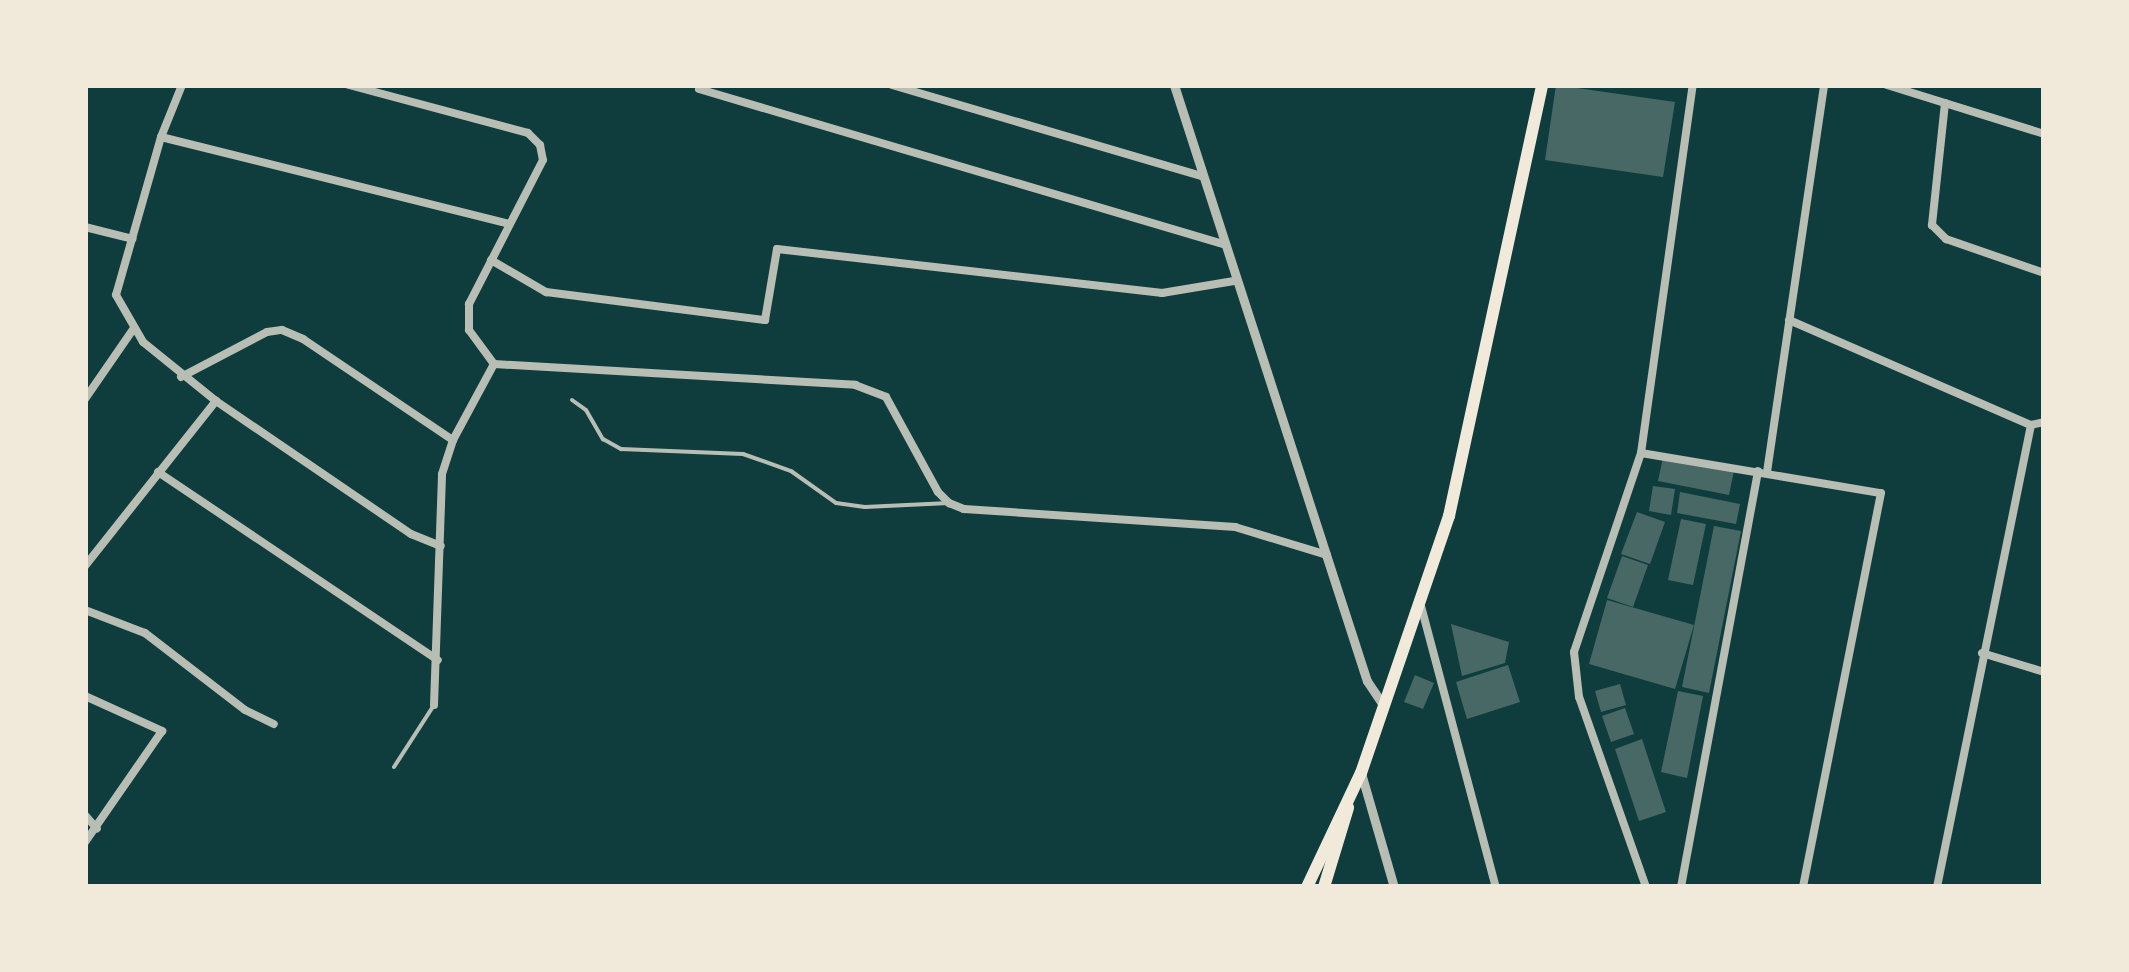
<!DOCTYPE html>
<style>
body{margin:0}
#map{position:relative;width:2129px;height:972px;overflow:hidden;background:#0f3d3e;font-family:"Source Serif 4",serif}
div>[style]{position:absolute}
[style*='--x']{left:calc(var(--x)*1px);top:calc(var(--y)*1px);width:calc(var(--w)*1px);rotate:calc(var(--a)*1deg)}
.building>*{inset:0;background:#486865}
.service>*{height:4px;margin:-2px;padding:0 2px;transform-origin:2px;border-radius:2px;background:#b8beb3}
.minor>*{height:8px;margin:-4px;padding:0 4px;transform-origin:4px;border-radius:4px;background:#b8beb3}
.tertiary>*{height:9px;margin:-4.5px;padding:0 4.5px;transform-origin:4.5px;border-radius:4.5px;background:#b8beb3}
.trunk>*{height:12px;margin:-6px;padding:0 6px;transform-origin:6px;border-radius:6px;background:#f1e9da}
span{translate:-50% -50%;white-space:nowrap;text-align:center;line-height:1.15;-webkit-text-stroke:9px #f1e9da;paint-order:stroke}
.frame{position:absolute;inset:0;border:88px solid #f1e9da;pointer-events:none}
</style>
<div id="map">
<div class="building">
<div style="clip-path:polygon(1556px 85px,1675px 102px,1663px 177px,1545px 160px)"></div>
<div style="clip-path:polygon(1663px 458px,1734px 471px,1729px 495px,1658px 481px)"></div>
<div style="clip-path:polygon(1653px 486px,1675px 489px,1671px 515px,1649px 511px)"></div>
<div style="clip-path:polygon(1680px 492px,1740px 504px,1736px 524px,1677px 513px)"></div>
<div style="clip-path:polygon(1637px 512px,1665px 522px,1650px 564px,1621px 554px)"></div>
<div style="clip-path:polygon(1681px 519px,1706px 524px,1693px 585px,1668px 580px)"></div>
<div style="clip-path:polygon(1714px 526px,1741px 531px,1709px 693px,1682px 687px)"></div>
<div style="clip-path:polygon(1622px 556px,1648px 565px,1633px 607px,1607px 598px)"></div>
<div style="clip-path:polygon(1607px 600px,1694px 625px,1675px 689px,1589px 664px)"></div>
<div style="clip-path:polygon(1451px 624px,1509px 642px,1505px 663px,1462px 676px)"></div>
<div style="clip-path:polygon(1508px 665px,1520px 702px,1467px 719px,1456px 682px)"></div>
<div style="clip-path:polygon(1415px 675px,1434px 683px,1423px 709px,1404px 702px)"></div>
<div style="clip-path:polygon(1620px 684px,1626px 705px,1601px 712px,1595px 691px)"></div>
<div style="clip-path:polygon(1678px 691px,1703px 696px,1687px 778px,1661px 772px)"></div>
<div style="clip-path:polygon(1625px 708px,1634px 734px,1611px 742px,1602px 716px)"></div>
<div style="clip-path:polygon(1642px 739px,1666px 812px,1639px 821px,1615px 749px)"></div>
</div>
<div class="service">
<div style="--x:572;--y:400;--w:17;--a:36"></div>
<div style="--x:586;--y:410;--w:34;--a:60"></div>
<div style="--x:603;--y:439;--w:21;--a:29"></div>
<div style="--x:621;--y:449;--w:122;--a:2.3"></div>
<div style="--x:743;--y:454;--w:51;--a:19.5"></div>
<div style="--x:791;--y:471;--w:55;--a:35.4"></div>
<div style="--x:836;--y:503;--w:29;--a:8"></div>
<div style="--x:865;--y:507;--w:84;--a:-2.7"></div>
<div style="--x:394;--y:767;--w:74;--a:-57.2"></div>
</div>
<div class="minor">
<div style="--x:182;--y:85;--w:56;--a:112"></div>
<div style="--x:161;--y:137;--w:164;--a:105.9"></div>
<div style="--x:116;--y:295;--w:54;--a:60.1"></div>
<div style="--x:143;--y:342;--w:94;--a:38.9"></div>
<div style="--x:349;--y:85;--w:185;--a:15"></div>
<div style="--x:528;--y:133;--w:17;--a:45"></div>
<div style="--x:540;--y:145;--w:15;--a:79"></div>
<div style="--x:543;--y:160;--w:162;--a:117.2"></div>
<div style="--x:469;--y:304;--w:26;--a:90"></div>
<div style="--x:469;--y:330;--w:42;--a:53.7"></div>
<div style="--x:892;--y:85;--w:322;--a:16.4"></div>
<div style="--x:1887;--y:85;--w:164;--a:17.3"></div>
<div style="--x:699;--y:89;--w:546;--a:16.48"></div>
<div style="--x:1945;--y:103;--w:123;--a:96.1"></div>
<div style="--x:1932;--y:225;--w:20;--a:45"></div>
<div style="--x:1946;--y:239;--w:104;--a:19.1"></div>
<div style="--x:161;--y:137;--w:359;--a:14"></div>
<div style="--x:85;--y:227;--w:49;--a:14"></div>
<div style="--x:491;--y:260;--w:64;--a:30.2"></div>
<div style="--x:546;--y:292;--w:221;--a:7.3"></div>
<div style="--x:765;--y:320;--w:72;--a:-80.4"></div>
<div style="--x:777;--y:249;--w:388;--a:6.5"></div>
<div style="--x:1162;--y:293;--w:73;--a:-9.5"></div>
<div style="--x:1789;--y:320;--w:264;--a:23.5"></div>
<div style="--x:2031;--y:425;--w:13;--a:-13"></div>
<div style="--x:494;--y:364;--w:362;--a:3.3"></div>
<div style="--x:855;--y:385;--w:33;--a:21"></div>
<div style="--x:886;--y:397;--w:108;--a:61.3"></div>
<div style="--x:938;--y:492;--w:16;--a:45"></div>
<div style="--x:949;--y:503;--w:16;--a:22"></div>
<div style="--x:964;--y:509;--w:272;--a:3.8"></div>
<div style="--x:1235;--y:527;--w:96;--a:16.9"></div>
<div style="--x:181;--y:377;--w:97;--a:-27.6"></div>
<div style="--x:267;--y:332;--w:15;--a:-8"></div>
<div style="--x:282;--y:330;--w:23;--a:23"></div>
<div style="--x:303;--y:339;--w:181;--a:34"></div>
<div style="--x:85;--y:399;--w:86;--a:-55.4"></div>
<div style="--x:1641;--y:453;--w:243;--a:9.5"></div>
<div style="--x:1881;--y:493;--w:402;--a:101.2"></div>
<div style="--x:158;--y:472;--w:337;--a:33.9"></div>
<div style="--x:1767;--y:472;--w:391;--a:-81.6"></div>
<div style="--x:85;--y:566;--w:211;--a:-51.6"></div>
<div style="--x:216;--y:401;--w:236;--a:34.3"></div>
<div style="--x:411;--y:534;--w:32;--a:22"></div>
<div style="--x:1421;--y:606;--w:291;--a:75.1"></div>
<div style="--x:85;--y:610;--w:64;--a:21"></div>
<div style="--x:145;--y:633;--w:126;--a:37.6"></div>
<div style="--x:245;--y:710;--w:32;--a:26"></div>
<div style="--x:1982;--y:653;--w:65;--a:17"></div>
<div style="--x:85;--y:696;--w:85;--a:24.4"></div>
<div style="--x:162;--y:731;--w:135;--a:124.7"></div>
<div style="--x:434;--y:705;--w:231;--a:-88"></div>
<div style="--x:442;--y:474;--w:36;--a:-72"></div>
<div style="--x:453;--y:440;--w:86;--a:-61.7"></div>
<div style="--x:85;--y:815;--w:18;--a:49"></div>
<div style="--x:1646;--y:887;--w:201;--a:-109.4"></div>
<div style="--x:1579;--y:697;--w:45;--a:-96.3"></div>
<div style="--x:1574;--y:652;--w:210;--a:-71.4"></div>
<div style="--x:1641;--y:453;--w:372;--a:-82"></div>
<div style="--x:1681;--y:887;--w:423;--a:-79.5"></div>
<div style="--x:1937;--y:887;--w:471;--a:-78.5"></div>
</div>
<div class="tertiary">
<div style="--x:1174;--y:85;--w:626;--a:72.06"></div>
<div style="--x:1367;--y:681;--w:30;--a:56"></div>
<div style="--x:1361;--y:773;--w:119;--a:73.9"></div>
</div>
<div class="trunk">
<div style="--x:1307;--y:887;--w:126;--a:-64.7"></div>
<div style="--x:1361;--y:773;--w:272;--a:-71.1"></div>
<div style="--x:1449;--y:516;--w:441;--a:-77.8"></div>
<div style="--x:1324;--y:887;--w:83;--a:-73.1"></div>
</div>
<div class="frame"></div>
</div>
